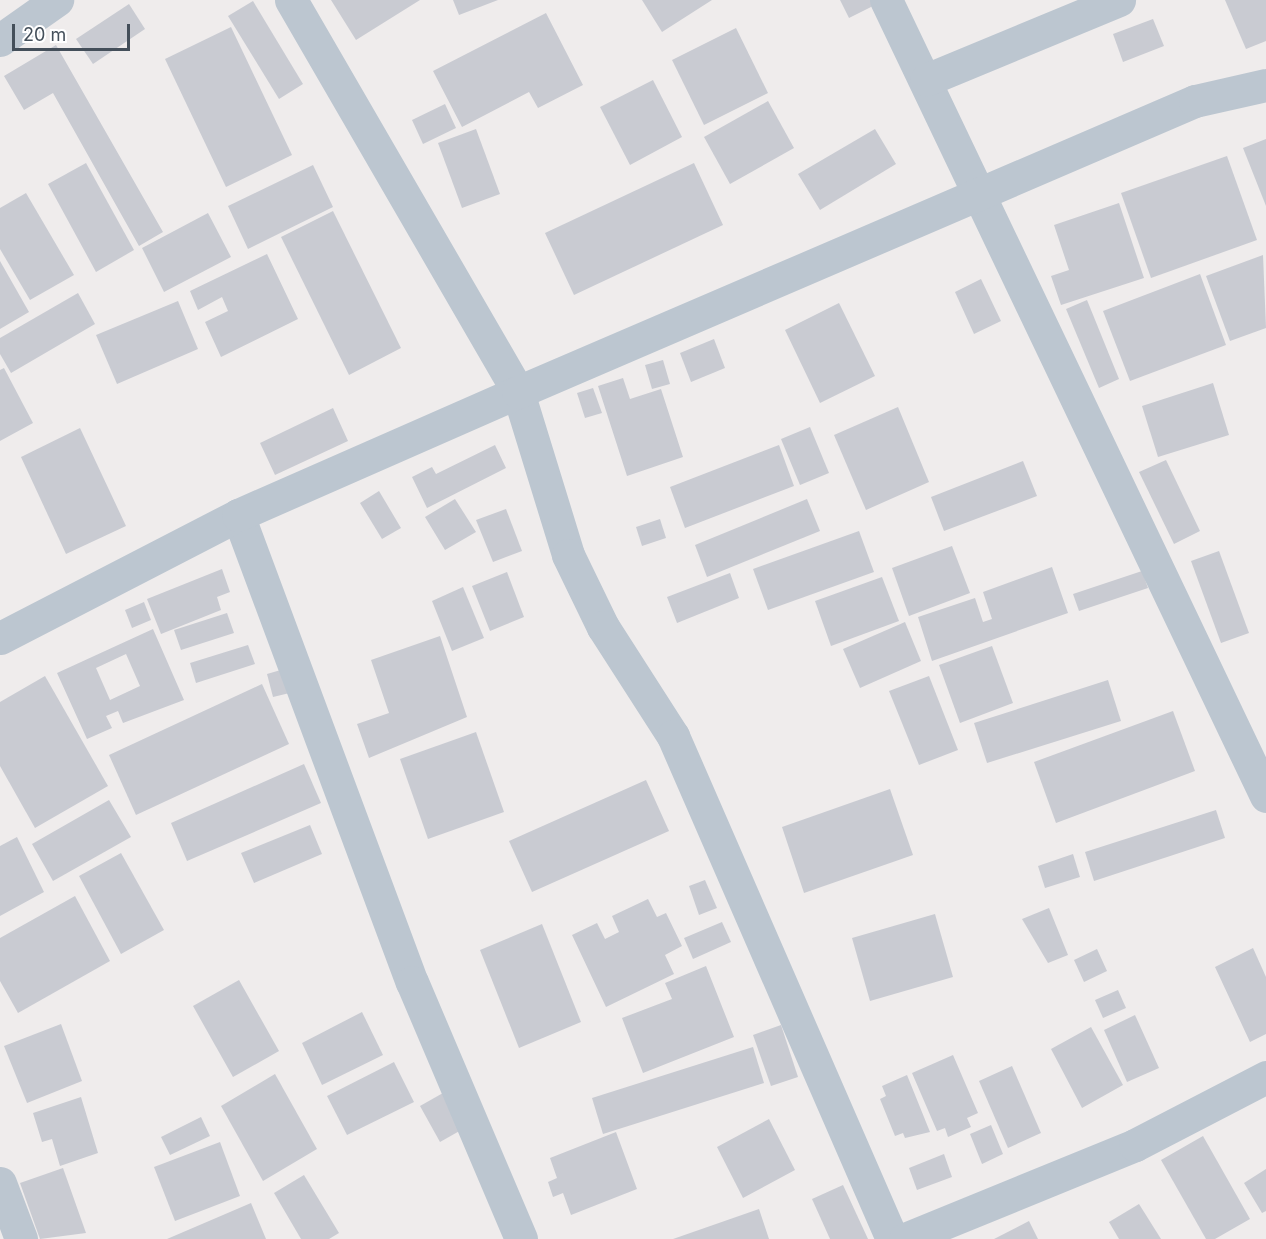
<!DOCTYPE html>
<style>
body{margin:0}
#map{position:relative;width:1266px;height:1239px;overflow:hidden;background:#efecec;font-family:Inter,sans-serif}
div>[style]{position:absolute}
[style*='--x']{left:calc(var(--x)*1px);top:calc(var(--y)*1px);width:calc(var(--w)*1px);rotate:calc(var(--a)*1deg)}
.building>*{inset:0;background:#c9cbd2}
.street>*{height:33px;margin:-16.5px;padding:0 16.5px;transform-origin:16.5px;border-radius:16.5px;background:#bcc6d0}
span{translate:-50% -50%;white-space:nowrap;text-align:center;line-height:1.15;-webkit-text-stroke:6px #fff;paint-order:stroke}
.scale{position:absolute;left:12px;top:24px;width:118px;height:27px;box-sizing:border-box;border:3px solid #444f5a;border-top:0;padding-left:8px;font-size:18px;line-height:21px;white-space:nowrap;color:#444f5a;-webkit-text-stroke:4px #fff;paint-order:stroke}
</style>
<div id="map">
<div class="building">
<div style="clip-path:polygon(331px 0,420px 0,356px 40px)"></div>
<div style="clip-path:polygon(453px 0,498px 0,459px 15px)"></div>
<div style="clip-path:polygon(642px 0,712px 0,662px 32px)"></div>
<div style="clip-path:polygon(840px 0,875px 0,877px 4px,849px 18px)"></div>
<div style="clip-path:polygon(1225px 0,1266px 0,1266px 41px,1246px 49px)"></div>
<div style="clip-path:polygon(253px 1px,303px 84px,279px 99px,228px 16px)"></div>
<div style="clip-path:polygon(129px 4px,145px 29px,93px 64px,76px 39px)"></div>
<div style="clip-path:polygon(546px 13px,583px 85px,538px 108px,529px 92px,462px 127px,433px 71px)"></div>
<div style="clip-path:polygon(1153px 19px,1164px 46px,1123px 62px,1113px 34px)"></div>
<div style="clip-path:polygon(231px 27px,292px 155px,226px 187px,165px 59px)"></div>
<div style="clip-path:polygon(736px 28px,768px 93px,704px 125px,672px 60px)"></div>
<div style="clip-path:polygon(56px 45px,163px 232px,139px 246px,53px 93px,24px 110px,4px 76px)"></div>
<div style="clip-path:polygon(653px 80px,682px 137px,630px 165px,600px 107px)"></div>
<div style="clip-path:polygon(768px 101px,794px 148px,730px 184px,704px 137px)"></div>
<div style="clip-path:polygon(445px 104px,456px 128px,423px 144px,412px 120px)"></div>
<div style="clip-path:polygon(476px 129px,500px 194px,462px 208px,438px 143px)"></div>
<div style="clip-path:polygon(875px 129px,896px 164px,820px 210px,798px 174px)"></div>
<div style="clip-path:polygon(1266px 139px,1266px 206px,1243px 148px)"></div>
<div style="clip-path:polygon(1227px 156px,1257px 240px,1151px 278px,1121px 193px)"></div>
<div style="clip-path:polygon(86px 163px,134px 250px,96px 272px,48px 184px)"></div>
<div style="clip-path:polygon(694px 163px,723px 225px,574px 295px,545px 233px)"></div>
<div style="clip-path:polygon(313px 165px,333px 207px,248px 249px,228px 206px)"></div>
<div style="clip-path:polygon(26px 193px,74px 275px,30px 300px,0 249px,0 208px)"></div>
<div style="clip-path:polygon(1119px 203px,1144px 278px,1061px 305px,1051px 276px,1069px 270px,1054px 225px)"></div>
<div style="clip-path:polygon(333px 211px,401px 348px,349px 375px,281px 237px)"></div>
<div style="clip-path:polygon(208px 213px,231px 257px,164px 292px,142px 248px)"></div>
<div style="clip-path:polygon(267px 254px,298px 319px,221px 357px,205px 322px,228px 311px,222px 297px,198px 310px,190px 291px)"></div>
<div style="clip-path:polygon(1263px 255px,1266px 328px,1230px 341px,1206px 276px)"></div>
<div style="clip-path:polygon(0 261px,29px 312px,0 329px)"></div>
<div style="clip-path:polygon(1200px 274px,1226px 345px,1130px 381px,1103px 311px)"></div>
<div style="clip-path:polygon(981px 279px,1001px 321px,974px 334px,955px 292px)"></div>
<div style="clip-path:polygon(78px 293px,95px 324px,11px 373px,0 354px,0 338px)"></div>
<div style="clip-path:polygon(1087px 300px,1119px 379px,1099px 388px,1066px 309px)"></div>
<div style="clip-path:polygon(178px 301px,198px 349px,117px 384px,96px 335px)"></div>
<div style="clip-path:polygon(839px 303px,875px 376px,820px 403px,785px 330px)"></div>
<div style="clip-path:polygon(714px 339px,725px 368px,691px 382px,680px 353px)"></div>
<div style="clip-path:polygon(663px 360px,670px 384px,652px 389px,645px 365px)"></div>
<div style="clip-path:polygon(4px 368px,33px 423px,0 441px,0 370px)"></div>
<div style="clip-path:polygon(623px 378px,630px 399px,661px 389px,683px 457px,627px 476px,598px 386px)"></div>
<div style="clip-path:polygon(1213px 383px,1229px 435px,1158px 457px,1142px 406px)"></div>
<div style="clip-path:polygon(593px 388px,602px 413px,585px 418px,577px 393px)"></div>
<div style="clip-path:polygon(898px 407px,929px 482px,866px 510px,834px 435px)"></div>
<div style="clip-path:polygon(333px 408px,348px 441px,275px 475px,260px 443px)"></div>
<div style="clip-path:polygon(810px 427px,829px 473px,800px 485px,781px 439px)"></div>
<div style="clip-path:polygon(80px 428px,126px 526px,66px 554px,21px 457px)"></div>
<div style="clip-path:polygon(495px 445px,506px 468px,427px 508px,412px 477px,432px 467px,436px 474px)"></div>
<div style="clip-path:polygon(779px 445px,794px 486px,685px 528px,670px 487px)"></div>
<div style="clip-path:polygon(1166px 460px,1200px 531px,1174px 544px,1139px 472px)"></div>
<div style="clip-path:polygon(1023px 461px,1037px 496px,944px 531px,931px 497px)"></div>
<div style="clip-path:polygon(379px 491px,401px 528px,382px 539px,360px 503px)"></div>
<div style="clip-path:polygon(455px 499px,476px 532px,445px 550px,425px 517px)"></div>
<div style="clip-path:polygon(807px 499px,820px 531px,707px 577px,695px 545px)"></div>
<div style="clip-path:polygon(506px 509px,522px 551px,493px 562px,476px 520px)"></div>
<div style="clip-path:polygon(660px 519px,666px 538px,642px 546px,636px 527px)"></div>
<div style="clip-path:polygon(859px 531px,874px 572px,768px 610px,753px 569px)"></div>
<div style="clip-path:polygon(952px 546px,970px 593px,909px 616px,892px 568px)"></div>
<div style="clip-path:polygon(1219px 551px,1249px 633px,1221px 643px,1191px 561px)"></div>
<div style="clip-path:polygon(1052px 567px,1068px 613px,932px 661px,918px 617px,975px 598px,983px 622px,992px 619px,983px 592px)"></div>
<div style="clip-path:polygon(222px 569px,230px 592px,217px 597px,221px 610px,161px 634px,147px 599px)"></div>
<div style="clip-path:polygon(1142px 571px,1148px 588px,1079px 611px,1073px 594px)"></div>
<div style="clip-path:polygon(507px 572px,524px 617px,490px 631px,472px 586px)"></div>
<div style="clip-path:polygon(730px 573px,739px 598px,677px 623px,667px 597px)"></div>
<div style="clip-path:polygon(882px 577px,899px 621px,831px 646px,815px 601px)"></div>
<div style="clip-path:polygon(463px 587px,484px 638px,452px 651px,432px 601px)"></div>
<div style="clip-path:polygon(144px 602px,151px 620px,132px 628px,125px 610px)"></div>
<div style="clip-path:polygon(227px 613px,234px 633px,181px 650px,174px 630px)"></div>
<div style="clip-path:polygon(905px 622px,921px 661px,860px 688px,843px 649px)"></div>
<div style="clip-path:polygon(evenodd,153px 629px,184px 700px,123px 723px,118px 711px,106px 716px,112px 728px,87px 739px,57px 673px,153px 629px,126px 654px,140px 686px,110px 700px,96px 668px,126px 654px)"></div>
<div style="clip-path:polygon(440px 636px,467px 717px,369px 758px,357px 724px,389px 713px,371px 660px)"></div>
<div style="clip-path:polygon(248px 645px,255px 664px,196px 683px,190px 663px)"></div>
<div style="clip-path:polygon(992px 646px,1013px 703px,960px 723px,939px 665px)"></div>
<div style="clip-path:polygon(291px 667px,298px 691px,273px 697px,267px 674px)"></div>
<div style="clip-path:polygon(45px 676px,108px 786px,35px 828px,0 766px,0 702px)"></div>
<div style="clip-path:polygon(929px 676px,958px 750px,919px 765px,889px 691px)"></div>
<div style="clip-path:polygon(1108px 680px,1121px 721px,987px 763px,974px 723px)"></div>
<div style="clip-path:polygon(262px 684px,289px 744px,136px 815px,109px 755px)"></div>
<div style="clip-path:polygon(1173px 711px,1195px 771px,1056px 823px,1034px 762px)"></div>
<div style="clip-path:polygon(476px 732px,504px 812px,428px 839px,400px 759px)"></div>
<div style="clip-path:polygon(304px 764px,321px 803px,187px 861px,171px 823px)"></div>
<div style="clip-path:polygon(646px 780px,669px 831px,532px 892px,509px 841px)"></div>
<div style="clip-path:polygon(890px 789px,913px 855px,804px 893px,782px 827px)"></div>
<div style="clip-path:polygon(109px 800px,131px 837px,53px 881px,32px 844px)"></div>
<div style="clip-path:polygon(1216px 810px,1225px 838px,1094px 881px,1085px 852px)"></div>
<div style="clip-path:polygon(310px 825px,322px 854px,254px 883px,241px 853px)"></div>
<div style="clip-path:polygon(17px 837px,44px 892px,0 916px,0 846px)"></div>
<div style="clip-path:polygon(121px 853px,164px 930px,121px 954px,79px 876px)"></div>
<div style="clip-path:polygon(1073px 854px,1080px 877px,1045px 888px,1038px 866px)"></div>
<div style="clip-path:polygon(705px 880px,717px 908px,699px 915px,689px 886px)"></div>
<div style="clip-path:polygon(75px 896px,110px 961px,18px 1013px,0 981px,0 938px)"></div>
<div style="clip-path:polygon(648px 899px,657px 917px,666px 913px,682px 946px,665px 955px,674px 974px,606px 1007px,572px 935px,597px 923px,605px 939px,619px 932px,612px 916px)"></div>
<div style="clip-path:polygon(1049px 908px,1068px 955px,1048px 963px,1022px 919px)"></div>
<div style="clip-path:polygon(935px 914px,953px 977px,870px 1001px,852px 938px)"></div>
<div style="clip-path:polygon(722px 922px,731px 942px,693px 959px,684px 938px)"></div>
<div style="clip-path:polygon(542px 924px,581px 1022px,519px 1048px,480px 950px)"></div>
<div style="clip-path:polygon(1253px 948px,1266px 977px,1266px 1034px,1250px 1042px,1215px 967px)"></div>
<div style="clip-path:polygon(1097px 949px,1107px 971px,1084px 982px,1074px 960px)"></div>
<div style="clip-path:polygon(706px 966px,734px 1037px,643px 1073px,622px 1018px,672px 999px,665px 983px)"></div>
<div style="clip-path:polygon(239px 980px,279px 1051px,233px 1077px,193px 1006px)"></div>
<div style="clip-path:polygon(1118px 990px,1126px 1008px,1103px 1018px,1095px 1000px)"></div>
<div style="clip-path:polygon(362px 1012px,383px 1055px,322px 1085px,302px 1043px)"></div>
<div style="clip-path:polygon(1135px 1015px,1159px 1068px,1127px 1082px,1104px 1030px)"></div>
<div style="clip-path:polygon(61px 1024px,82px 1081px,27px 1103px,4px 1046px)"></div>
<div style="clip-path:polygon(781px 1025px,798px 1077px,771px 1086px,753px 1035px)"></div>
<div style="clip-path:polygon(1091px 1027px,1123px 1085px,1082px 1108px,1051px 1049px)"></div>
<div style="clip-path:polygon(753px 1047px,764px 1083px,603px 1134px,592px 1098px)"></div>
<div style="clip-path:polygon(953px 1055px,978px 1113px,967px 1118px,971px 1127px,948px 1137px,945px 1128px,937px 1131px,912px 1073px)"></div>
<div style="clip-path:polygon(394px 1062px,414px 1102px,347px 1135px,327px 1096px)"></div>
<div style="clip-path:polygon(1012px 1066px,1041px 1133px,1008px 1148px,979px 1081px)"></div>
<div style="clip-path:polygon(275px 1074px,317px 1149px,263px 1181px,221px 1106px)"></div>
<div style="clip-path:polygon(907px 1075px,930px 1132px,905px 1138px,903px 1133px,895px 1136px,880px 1099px,886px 1096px,882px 1086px)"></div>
<div style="clip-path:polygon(443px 1093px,463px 1129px,440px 1142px,420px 1106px)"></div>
<div style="clip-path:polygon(81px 1097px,98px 1153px,60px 1166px,52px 1139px,42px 1142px,33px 1113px)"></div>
<div style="clip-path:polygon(201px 1117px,210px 1136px,170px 1155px,161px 1137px)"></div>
<div style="clip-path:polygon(769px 1119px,795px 1170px,743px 1198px,717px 1147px)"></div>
<div style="clip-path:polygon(991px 1125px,1003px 1154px,982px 1164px,970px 1134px)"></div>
<div style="clip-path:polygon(616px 1132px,637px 1189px,571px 1215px,563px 1193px,553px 1197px,548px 1182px,557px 1178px,550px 1158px)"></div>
<div style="clip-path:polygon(1203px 1136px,1250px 1219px,1215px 1239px,1206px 1239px,1161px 1160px)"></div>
<div style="clip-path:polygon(220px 1142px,240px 1196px,175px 1221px,154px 1167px)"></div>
<div style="clip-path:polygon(944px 1154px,952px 1177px,917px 1190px,909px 1168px)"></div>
<div style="clip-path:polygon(63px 1168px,86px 1233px,40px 1239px,20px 1183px)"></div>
<div style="clip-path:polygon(1266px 1169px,1266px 1211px,1262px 1213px,1244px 1183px)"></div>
<div style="clip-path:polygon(304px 1175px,339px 1233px,329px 1239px,301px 1239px,274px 1193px)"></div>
<div style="clip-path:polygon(843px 1185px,868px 1239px,830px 1239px,812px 1199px)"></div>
<div style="clip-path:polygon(251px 1203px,266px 1239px,167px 1239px)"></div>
<div style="clip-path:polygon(1139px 1204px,1161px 1239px,1119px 1239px,1109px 1222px)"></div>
<div style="clip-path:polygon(759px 1209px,769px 1239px,673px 1239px)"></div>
<div style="clip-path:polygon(1029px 1221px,1038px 1239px,994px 1239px)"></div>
</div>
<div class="street">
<div style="--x:291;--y:0;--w:453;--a:59.9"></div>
<div style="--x:518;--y:392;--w:170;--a:72.9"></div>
<div style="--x:568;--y:555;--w:80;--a:64.1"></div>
<div style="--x:603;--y:627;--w:130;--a:57.3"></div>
<div style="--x:673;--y:736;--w:549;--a:66.47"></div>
<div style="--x:886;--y:0;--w:882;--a:64.48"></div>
<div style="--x:0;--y:40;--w:70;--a:-35.1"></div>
<div style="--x:926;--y:80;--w:209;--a:-22.5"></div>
<div style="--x:238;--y:515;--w:498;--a:69.6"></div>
<div style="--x:412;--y:982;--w:279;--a:67"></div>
<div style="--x:0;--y:638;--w:268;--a:-27.3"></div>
<div style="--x:238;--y:515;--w:306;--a:-23.7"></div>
<div style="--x:518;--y:392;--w:737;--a:-23.26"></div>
<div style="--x:1195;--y:101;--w:73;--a:-12.7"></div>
<div style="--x:0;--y:1183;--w:60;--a:69.4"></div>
<div style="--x:905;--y:1239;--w:248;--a:-22.2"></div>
<div style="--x:1135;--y:1145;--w:148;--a:-27.4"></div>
</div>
<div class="scale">20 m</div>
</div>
